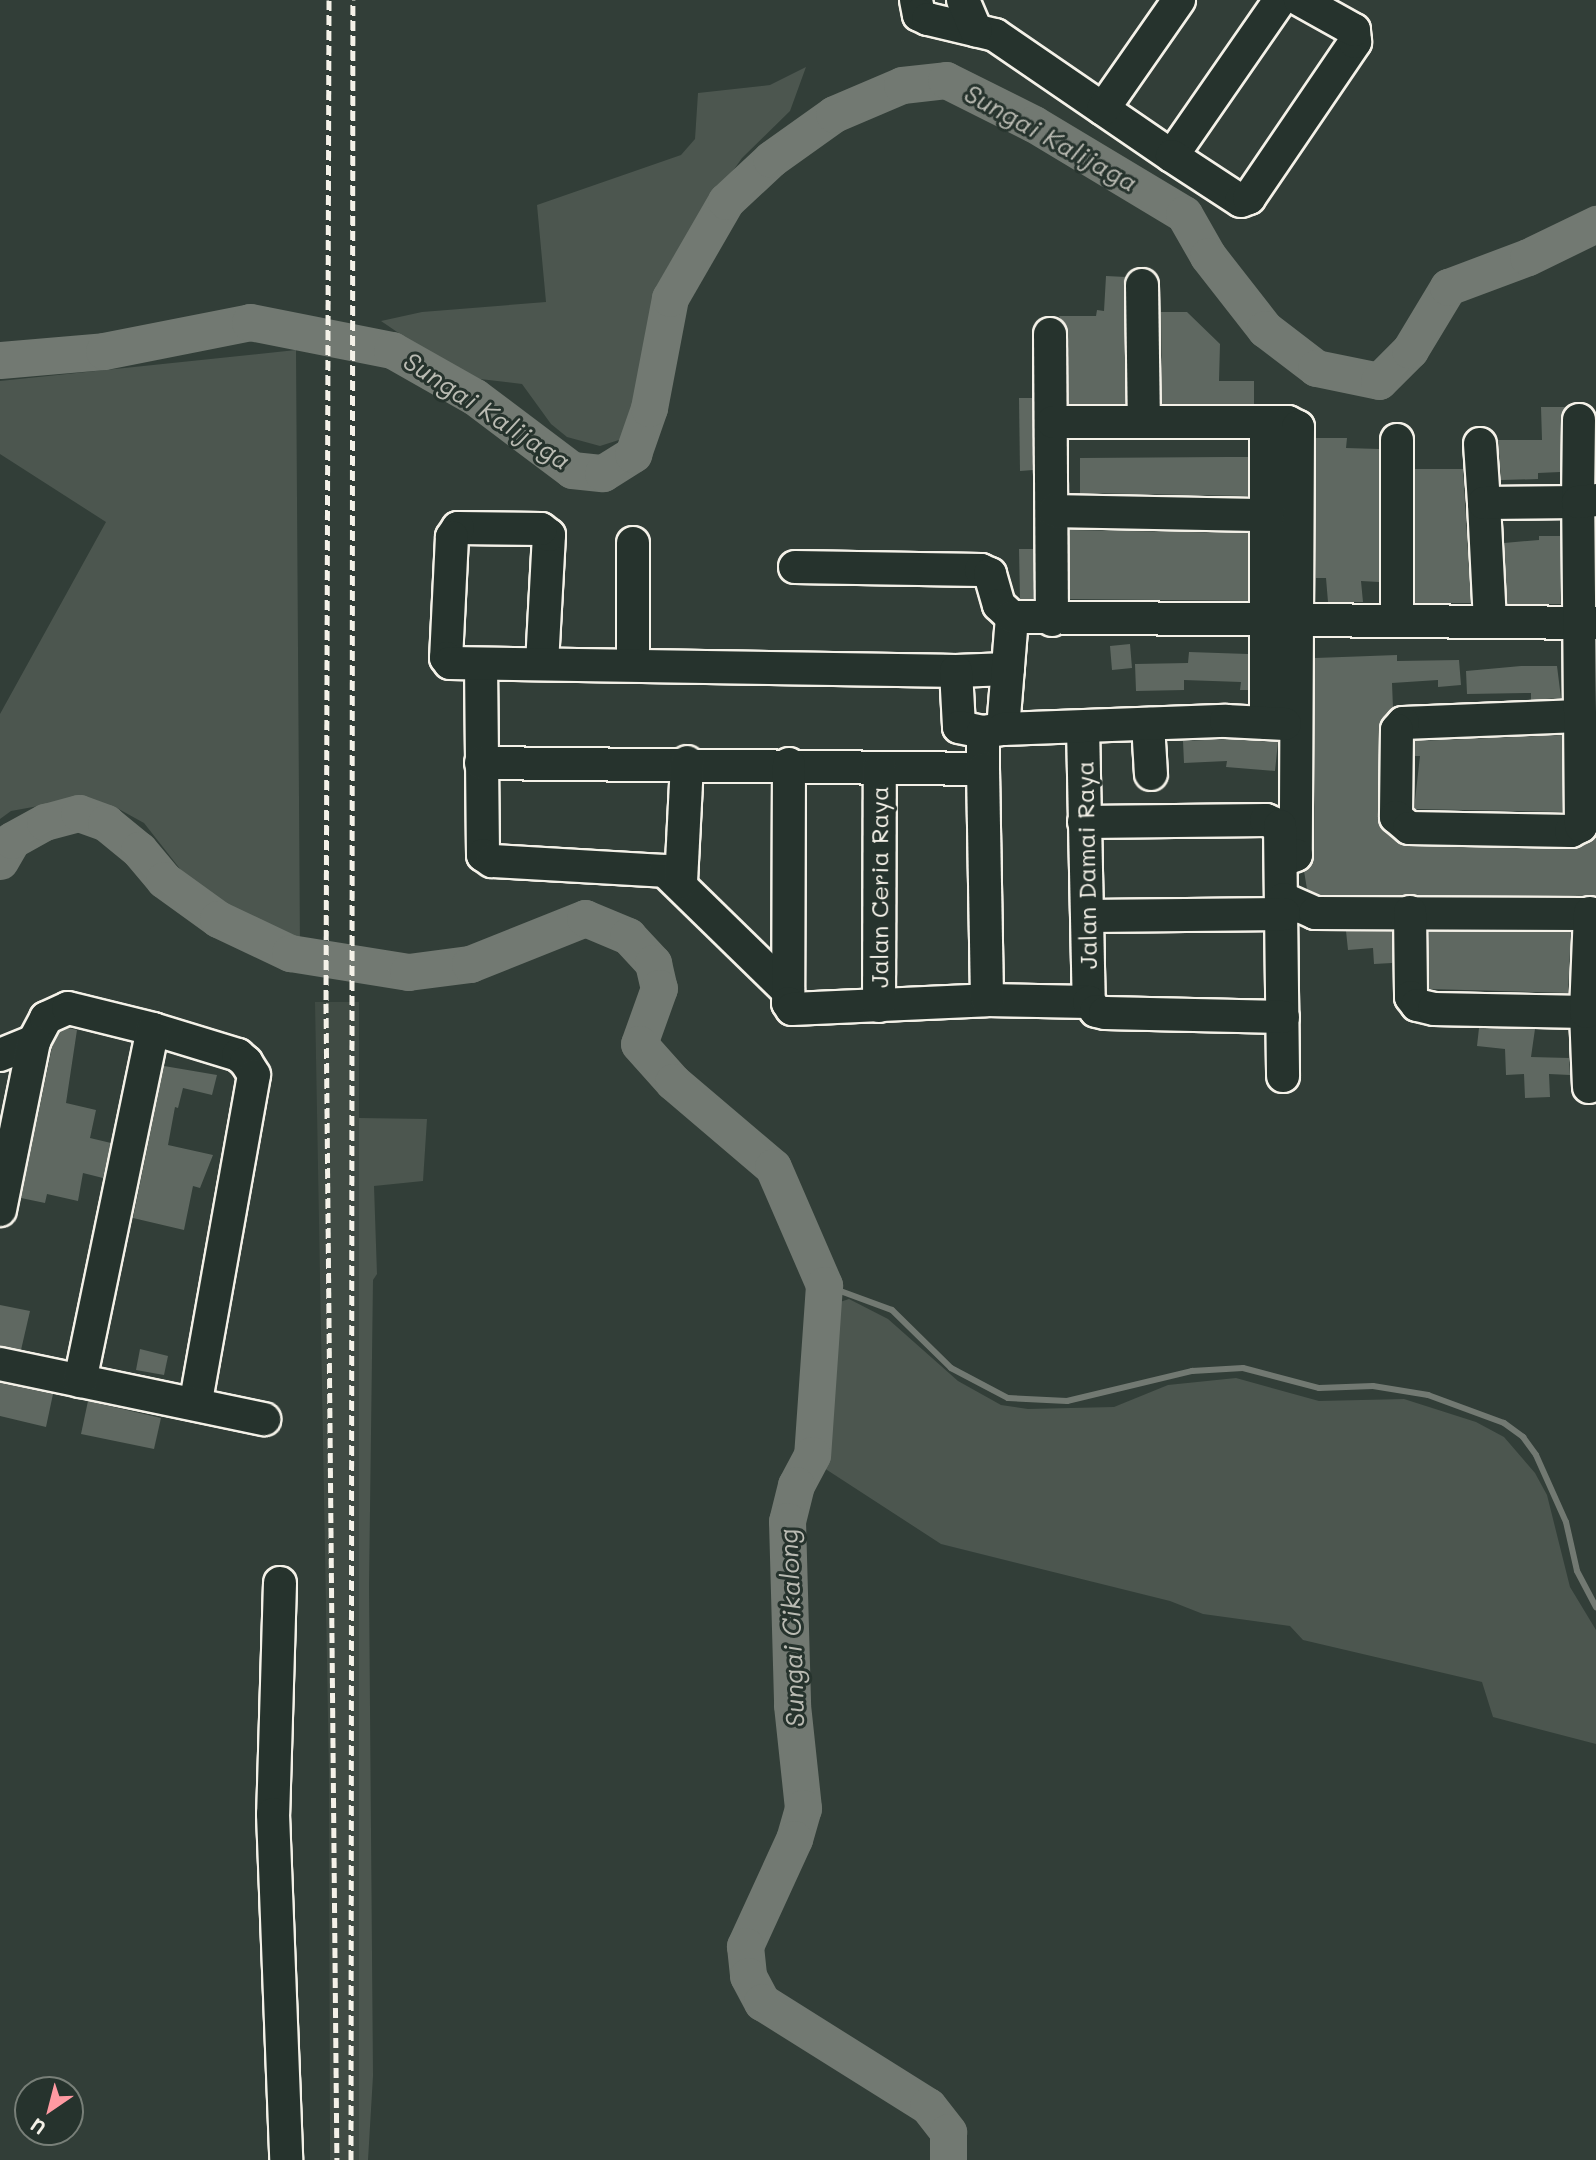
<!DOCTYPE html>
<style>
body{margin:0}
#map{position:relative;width:1596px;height:2160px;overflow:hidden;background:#323e38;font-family:Mali,sans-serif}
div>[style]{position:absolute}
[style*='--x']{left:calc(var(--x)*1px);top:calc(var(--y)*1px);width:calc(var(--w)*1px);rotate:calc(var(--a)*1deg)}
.built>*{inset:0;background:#404b44}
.green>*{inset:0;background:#4c564f}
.stream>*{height:6px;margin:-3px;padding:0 3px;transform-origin:3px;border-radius:3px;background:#727972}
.river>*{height:37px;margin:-18.5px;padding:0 18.5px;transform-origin:18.5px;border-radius:18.5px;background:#727972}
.building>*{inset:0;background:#5f6861}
.roads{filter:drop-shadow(2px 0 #f4f1e8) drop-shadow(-2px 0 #f4f1e8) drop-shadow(0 2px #f4f1e8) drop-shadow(0 -2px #f4f1e8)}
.minor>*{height:32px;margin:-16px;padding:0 16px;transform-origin:16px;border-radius:16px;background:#26332d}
.rail>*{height:5px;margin-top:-2.5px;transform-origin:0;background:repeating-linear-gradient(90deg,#f4f1e8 0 10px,transparent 0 15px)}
span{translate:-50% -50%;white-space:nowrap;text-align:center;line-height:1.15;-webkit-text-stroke:6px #26332d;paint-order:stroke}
.street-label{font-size:24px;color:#f4f1e8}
.water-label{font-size:26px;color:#babbb3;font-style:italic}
.north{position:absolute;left:14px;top:2076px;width:70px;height:70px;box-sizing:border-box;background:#26332d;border:2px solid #787f78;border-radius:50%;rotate:215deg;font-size:19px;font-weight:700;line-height:28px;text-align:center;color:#f4f1e8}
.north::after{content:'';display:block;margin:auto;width:24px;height:32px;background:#ff9aa2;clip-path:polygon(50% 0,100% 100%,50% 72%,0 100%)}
</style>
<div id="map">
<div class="built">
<div style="clip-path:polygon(315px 1002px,359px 1002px,359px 2160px,330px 2160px,329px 1773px)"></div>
</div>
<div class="green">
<div style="clip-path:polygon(806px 67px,790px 111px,742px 158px,683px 241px,660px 306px,636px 419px,622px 439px,600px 446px,567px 437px,551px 424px,522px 384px,463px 377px,381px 321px,422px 312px,546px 302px,537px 205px,681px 155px,695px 139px,698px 93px,770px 85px)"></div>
<div style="clip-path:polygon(296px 350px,300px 950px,276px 942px,217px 902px,188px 879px,144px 823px,115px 807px,55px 803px,11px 811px,0 819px,0 714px,106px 522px,0 454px,0 381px)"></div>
<div style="clip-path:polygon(359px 1118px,427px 1119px,423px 1181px,374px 1186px,377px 1274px,373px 1280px,369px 1586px,373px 2076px,368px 2160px,359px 2160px)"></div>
<div style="clip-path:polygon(849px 1299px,888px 1319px,958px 1381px,1001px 1405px,1028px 1409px,1114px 1407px,1168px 1385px,1236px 1378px,1319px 1401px,1404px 1399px,1476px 1422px,1504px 1437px,1535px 1473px,1547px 1495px,1570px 1587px,1596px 1630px,1596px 1744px,1493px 1717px,1482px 1682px,1303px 1640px,1290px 1626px,1203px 1614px,1170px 1601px,941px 1544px,824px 1468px,834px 1304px)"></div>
</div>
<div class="stream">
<div style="--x:824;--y:1285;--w:72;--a:20.2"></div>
<div style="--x:892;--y:1310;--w:83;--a:44.5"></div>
<div style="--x:951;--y:1368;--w:64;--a:27.8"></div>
<div style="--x:1008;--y:1398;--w:59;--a:2.9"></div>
<div style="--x:1067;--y:1401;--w:129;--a:-13.5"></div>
<div style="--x:1192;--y:1371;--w:51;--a:-3.4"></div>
<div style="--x:1243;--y:1368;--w:79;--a:14.7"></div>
<div style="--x:1319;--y:1388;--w:54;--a:-2.1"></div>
<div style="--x:1373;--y:1386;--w:56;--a:9.3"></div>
<div style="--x:1428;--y:1395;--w:81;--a:20.2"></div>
<div style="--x:1504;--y:1423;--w:24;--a:36"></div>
<div style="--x:1523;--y:1437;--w:22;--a:54"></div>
<div style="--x:1536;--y:1455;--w:73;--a:65.9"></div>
<div style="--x:1566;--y:1522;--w:50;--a:77.3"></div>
<div style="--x:1577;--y:1571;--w:41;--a:62.2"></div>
</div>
<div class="river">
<div style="--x:0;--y:360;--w:104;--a:-4.9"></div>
<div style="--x:104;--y:351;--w:149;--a:-11.2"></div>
<div style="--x:250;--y:322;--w:145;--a:11.2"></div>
<div style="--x:392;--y:350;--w:95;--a:29.5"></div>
<div style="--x:475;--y:397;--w:121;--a:37"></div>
<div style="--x:572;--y:470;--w:31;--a:6"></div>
<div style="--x:603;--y:473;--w:36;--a:-32"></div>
<div style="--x:633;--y:454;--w:49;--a:-70.8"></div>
<div style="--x:649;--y:408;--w:112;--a:-79.2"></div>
<div style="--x:670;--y:298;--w:112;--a:-60"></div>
<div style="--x:726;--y:201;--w:62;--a:-43"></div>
<div style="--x:771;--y:159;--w:77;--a:-35.5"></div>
<div style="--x:834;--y:114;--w:74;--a:-23.1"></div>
<div style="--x:902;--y:85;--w:44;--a:-6.5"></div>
<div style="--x:946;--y:80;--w:98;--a:26.6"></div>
<div style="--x:1034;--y:124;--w:175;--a:31"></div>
<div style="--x:1184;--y:214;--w:48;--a:60.3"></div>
<div style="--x:1208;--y:256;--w:93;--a:52"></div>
<div style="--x:1265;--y:329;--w:64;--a:37.4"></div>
<div style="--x:1316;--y:368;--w:64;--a:11.7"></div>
<div style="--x:1379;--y:381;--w:44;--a:-45"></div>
<div style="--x:1410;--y:350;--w:74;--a:-58.9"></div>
<div style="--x:1448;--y:287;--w:85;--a:-20.6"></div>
<div style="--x:1528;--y:257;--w:76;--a:-25.9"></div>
<div style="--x:0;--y:861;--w:24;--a:-60"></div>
<div style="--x:12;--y:840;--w:38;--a:-29"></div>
<div style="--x:45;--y:822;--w:35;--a:-15"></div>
<div style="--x:79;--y:813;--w:29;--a:20"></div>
<div style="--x:106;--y:823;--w:43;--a:39.3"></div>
<div style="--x:139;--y:850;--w:39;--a:50"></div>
<div style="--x:164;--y:880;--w:67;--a:35.8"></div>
<div style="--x:218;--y:919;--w:80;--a:25.3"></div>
<div style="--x:290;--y:953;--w:120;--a:9.1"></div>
<div style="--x:408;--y:972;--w:63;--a:-7.4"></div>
<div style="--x:470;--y:964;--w:124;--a:-21.8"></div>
<div style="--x:585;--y:918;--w:47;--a:22.7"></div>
<div style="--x:628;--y:936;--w:37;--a:47"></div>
<div style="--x:653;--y:963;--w:26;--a:77"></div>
<div style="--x:659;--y:988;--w:59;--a:109.7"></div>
<div style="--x:639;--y:1044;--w:51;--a:48.2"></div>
<div style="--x:673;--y:1082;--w:131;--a:40.4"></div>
<div style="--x:773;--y:1167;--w:129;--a:66.6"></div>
<div style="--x:824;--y:1285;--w:170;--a:94"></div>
<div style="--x:812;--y:1455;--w:34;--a:118"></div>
<div style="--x:796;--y:1485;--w:37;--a:104"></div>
<div style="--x:787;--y:1521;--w:184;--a:88.4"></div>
<div style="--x:792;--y:1705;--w:104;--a:83.9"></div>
<div style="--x:803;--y:1808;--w:32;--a:106"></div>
<div style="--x:794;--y:1839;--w:118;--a:114.6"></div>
<div style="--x:745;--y:1946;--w:30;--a:84"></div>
<div style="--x:748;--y:1976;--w:30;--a:62"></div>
<div style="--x:762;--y:2002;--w:196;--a:32.1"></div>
<div style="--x:928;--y:2106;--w:33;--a:52"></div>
<div style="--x:948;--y:2132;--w:28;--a:90"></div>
</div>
<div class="building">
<div style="clip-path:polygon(1106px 276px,1126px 277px,1125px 404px,1069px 404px,1068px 334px,1059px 316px,1096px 316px,1097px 310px,1104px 311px)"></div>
<div style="clip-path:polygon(1161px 312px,1187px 312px,1220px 344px,1219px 381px,1254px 381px,1254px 404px,1162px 404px)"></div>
<div style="clip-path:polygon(1019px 398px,1032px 398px,1033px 470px,1020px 471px)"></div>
<div style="clip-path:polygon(1541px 407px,1567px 407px,1561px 420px,1560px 472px,1538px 473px,1538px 479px,1501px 480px,1498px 440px,1542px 440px)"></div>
<div style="clip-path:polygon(1316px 438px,1347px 438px,1346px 448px,1379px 449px,1379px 582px,1361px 581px,1363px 602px,1328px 602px,1326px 578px,1316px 578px)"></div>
<div style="clip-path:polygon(1226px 457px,1248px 457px,1248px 496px,1080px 493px,1080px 458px)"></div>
<div style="clip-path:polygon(1415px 469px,1463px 469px,1471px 603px,1415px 603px)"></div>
<div style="clip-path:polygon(1070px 530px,1248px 533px,1248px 601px,1070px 599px)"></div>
<div style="clip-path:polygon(1539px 536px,1560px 536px,1561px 604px,1507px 604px,1504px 543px,1539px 540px)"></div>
<div style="clip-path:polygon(1019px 549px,1033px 549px,1033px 599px,1020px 599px)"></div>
<div style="clip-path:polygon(1130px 644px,1132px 668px,1112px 670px,1110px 646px)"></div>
<div style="clip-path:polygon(1189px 652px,1248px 654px,1248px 690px,1240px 690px,1241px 682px,1184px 680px,1184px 690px,1136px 691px,1135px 664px,1188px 663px)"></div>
<div style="clip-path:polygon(1397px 655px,1397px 661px,1459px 660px,1461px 685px,1438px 687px,1438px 680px,1392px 683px,1393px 708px,1379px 730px,1378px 817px,1384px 831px,1409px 846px,1571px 849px,1596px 836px,1596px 896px,1319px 895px,1307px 889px,1304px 871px,1314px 855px,1315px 658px)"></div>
<div style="clip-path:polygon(1521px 666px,1557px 666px,1561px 698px,1531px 700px,1531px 693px,1467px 694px,1466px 671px)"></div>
<div style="clip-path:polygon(1562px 735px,1563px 812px,1414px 809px,1420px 756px,1415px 756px,1415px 741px)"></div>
<div style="clip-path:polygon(1226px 739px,1278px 742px,1275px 771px,1226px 767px,1227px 761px,1184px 763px,1183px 741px)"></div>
<div style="clip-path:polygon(1346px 931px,1392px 932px,1392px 963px,1374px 964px,1373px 948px,1348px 950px)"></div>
<div style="clip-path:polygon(1429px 932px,1571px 932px,1568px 993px,1429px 989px)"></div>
<div style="clip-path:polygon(68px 1028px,77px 1030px,66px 1103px,96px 1110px,90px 1138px,111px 1143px,103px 1178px,83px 1173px,78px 1201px,47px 1194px,45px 1203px,21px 1198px,52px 1047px,59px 1032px)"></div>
<div style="clip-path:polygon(1479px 1028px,1535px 1029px,1531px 1057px,1569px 1058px,1570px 1075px,1549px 1074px,1550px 1097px,1525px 1098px,1524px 1074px,1506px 1075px,1505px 1049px,1477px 1046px)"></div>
<div style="clip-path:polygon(164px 1066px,217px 1075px,212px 1095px,183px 1088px,178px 1108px,175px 1107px,168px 1145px,213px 1155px,200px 1188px,193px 1186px,184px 1230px,133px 1218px)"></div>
<div style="clip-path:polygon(0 1305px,30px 1311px,21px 1350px,0 1346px)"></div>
<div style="clip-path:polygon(140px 1349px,168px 1356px,164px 1375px,136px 1370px)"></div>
<div style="clip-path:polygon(0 1383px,53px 1394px,46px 1427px,0 1416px)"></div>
<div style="clip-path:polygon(88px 1401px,161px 1418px,154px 1449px,81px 1434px)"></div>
</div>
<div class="roads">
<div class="minor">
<div style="--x:916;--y:0;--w:15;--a:79"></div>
<div style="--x:919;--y:15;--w:10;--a:24"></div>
<div style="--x:928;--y:19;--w:69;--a:13.4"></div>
<div style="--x:995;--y:35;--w:214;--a:34.4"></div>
<div style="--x:963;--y:0;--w:33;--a:67"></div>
<div style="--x:1280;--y:0;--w:190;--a:124.7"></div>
<div style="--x:1172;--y:156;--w:82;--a:33.1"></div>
<div style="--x:1241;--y:201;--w:9;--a:-21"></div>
<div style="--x:1249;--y:198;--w:189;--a:-55.8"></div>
<div style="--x:1355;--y:42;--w:12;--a:-95"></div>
<div style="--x:1354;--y:30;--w:62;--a:-150.9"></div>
<div style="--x:1103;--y:109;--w:133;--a:-55.1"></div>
<div style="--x:1142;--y:285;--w:136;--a:89.2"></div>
<div style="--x:1050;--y:334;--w:286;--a:89.6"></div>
<div style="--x:1053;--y:422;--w:235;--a:0"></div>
<div style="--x:1288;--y:422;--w:11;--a:27"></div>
<div style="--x:1298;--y:427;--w:428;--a:90.3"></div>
<div style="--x:1296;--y:855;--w:14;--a:159"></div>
<div style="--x:1397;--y:440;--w:181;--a:90"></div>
<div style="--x:1480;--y:444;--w:59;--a:86.1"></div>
<div style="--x:1054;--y:511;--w:214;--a:1.1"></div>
<div style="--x:795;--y:567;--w:186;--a:0.9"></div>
<div style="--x:981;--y:570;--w:10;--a:24"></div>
<div style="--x:990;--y:574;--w:32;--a:74"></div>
<div style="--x:999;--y:605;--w:18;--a:43"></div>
<div style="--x:1490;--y:622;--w:119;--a:-92.9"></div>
<div style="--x:1484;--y:503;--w:94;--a:-0.6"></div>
<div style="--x:1578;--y:502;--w:82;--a:-89.3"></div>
<div style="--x:633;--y:663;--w:120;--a:-90"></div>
<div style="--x:481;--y:664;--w:191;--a:89.4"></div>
<div style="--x:483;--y:855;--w:11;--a:34"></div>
<div style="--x:492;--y:861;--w:173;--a:3.3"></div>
<div style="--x:665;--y:871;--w:172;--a:44.3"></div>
<div style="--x:542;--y:664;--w:129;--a:-86.9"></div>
<div style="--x:549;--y:535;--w:10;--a:-143"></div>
<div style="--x:541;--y:529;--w:83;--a:-179.3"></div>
<div style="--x:458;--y:528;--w:11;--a:124"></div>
<div style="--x:452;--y:537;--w:121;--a:92.8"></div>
<div style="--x:446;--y:658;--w:6;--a:51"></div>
<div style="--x:450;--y:663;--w:506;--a:0.91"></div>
<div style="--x:956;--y:671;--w:52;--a:-2.2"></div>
<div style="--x:956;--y:671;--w:56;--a:86.9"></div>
<div style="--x:959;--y:727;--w:25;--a:12"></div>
<div style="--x:983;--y:732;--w:20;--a:-9"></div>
<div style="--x:1003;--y:729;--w:112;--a:-85.4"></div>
<div style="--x:1012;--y:617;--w:584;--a:0.59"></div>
<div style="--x:1579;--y:716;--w:176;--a:177.7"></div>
<div style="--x:1403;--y:723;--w:9;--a:131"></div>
<div style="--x:1397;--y:730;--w:87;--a:90.7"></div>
<div style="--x:1396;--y:817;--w:17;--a:40"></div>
<div style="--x:1409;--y:828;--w:162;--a:1.1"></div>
<div style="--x:1571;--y:831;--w:11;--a:-27"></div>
<div style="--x:1581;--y:826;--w:324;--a:-90.5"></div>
<div style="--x:1578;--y:502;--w:18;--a:-6"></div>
<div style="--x:1266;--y:723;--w:299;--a:-90"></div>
<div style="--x:1148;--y:724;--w:50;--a:86.6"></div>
<div style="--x:1083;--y:727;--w:275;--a:88.8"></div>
<div style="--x:1003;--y:729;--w:223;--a:-2.1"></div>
<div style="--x:1226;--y:721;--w:59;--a:2.9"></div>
<div style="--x:481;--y:763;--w:502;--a:0.68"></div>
<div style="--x:983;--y:769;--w:37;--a:-90"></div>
<div style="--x:789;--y:764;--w:239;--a:90.2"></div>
<div style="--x:788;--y:1003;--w:7;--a:56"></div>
<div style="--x:792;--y:1009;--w:195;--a:-2.6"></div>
<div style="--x:987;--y:1000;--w:102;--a:1.1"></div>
<div style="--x:983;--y:769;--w:231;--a:89"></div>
<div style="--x:1084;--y:822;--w:182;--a:-0.6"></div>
<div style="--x:1266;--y:820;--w:15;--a:23"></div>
<div style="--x:1280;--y:826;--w:250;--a:89.3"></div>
<div style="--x:681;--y:882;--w:120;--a:-87.1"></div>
<div style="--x:1284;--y:899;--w:34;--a:24"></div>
<div style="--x:1315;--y:913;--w:281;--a:0.2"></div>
<div style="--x:1410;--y:912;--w:85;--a:89.3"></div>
<div style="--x:1411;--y:997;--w:10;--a:53"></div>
<div style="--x:1417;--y:1005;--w:17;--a:13"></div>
<div style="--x:1434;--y:1009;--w:152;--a:1.1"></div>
<div style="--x:1088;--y:916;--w:196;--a:-0.6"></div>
<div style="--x:1089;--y:1002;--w:11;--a:52"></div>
<div style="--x:1096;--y:1011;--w:9;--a:13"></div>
<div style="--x:1105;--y:1013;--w:178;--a:1.3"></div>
<div style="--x:879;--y:1006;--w:238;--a:-89.8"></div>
<div style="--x:0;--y:1055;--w:37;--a:-22"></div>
<div style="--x:34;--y:1041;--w:26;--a:-62"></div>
<div style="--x:46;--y:1018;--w:24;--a:-24"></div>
<div style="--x:68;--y:1008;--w:88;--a:13.9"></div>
<div style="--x:153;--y:1029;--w:89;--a:17"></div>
<div style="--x:238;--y:1055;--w:11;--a:41"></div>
<div style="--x:246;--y:1062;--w:15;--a:58"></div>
<div style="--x:254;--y:1075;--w:331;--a:100.1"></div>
<div style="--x:1589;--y:1087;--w:75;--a:-92.3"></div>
<div style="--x:1586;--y:1012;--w:99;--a:-87.7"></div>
<div style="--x:0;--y:1210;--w:172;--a:-78.6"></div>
<div style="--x:0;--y:1364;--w:270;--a:11.8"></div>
<div style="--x:80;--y:1381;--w:359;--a:-78.3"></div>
<div style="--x:280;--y:1583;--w:231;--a:91.7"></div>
<div style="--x:273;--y:1814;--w:346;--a:87.8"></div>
</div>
</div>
<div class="rail">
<div style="--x:329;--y:0;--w:1003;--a:90.17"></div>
<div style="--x:326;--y:1003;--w:1157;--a:89.46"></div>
<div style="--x:351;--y:2160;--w:2160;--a:-89.95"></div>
</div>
<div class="street-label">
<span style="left:1086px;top:865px;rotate:-91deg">Jalan Damai Raya</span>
<span style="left:879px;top:887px;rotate:-90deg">Jalan Ceria Raya</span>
</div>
<div class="water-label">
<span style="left:1051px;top:138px;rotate:29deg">Sungai Kalijaga</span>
<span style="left:487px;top:411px;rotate:33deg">Sungai Kalijaga</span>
<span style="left:792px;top:1628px;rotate:-92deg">Sungai Cikalong</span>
</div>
<div class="north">U</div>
</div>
